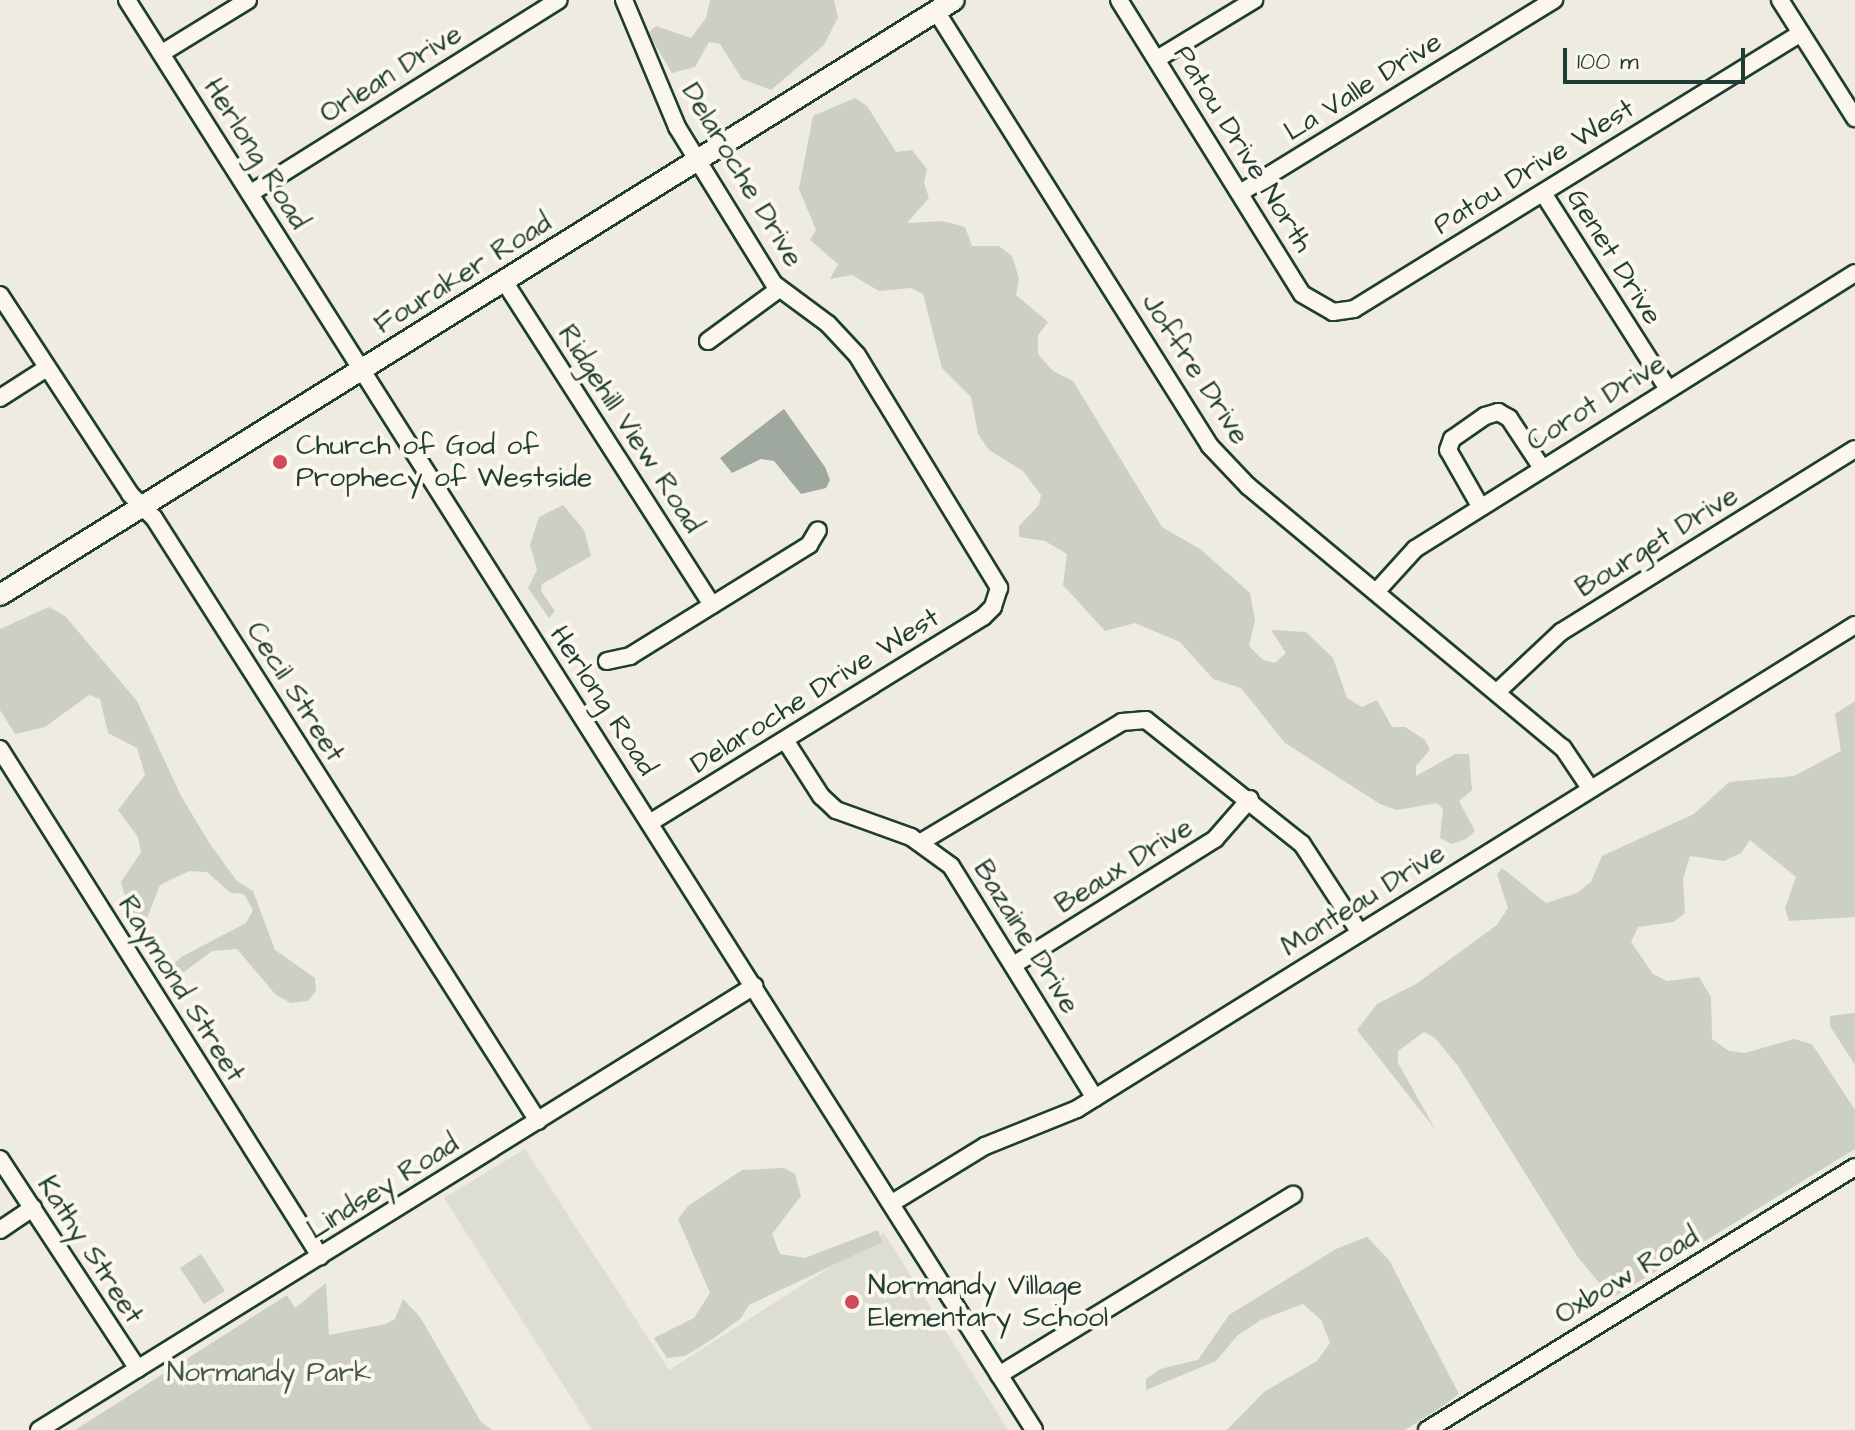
<!DOCTYPE html>
<style>
body{margin:0}
#map{position:relative;width:1855px;height:1430px;overflow:hidden;background:#eeece1;font-family:"Architects Daughter",sans-serif}
div>[style]{position:absolute}
[style*='--x']{left:calc(var(--x)*1px);top:calc(var(--y)*1px);width:calc(var(--w)*1px);rotate:calc(var(--a)*1deg)}
.built>*{inset:0;background:#ddddd2}
.green>*{inset:0;background:#cbcfc4}
.water>*{inset:0;background:#9fa89f}
.roads{filter:drop-shadow(2px 0 #1f3d34) drop-shadow(-2px 0 #1f3d34) drop-shadow(0 2px #1f3d34) drop-shadow(0 -2px #1f3d34)}
.minor>*{height:16px;margin:-8px;padding:0 8px;transform-origin:8px;border-radius:8px;background:#fbf7ec}
.major>*{height:20px;margin:-10px;padding:0 10px;transform-origin:10px;border-radius:10px;background:#fbf7ec}
.dots>*{width:22px;height:22px;translate:-50% -50%;box-sizing:border-box;border:4px solid #fbf7ec;border-radius:50%}
span{translate:-50% -50%;white-space:nowrap;text-align:center;line-height:1.15;-webkit-text-stroke:8px #fbf7ec;paint-order:stroke}
.street-label{font-size:28px;color:#1f3d34}
.poi-label{font-size:28px;color:#1f3d34}
.left{translate:0 -50%;text-align:left}
.park-label{font-size:28px;color:#415a51}
.scale{position:absolute;left:1563px;top:48px;width:182px;height:36px;box-sizing:border-box;border:4px solid #1f3d34;border-top:0;padding-left:10px;font-size:24px;line-height:28px;white-space:nowrap;color:#1f3d34;-webkit-text-stroke:6px #fbf7ec;paint-order:stroke}
</style>
<div id="map">
<div class="built">
<div style="clip-path:polygon(525px 1149px,669px 1370px,884px 1233px,1008px 1430px,592px 1430px,444px 1198px)"></div>
</div>
<div class="green">
<div style="clip-path:polygon(710px 0,834px 0,838px 17px,824px 45px,771px 90px,742px 79px,720px 44px,709px 42px,695px 67px,672px 73px,648px 33px,656px 26px,691px 38px,706px 18px)"></div>
<div style="clip-path:polygon(855px 98px,867px 106px,896px 152px,912px 150px,927px 169px,924px 183px,929px 198px,907px 223px,943px 221px,965px 227px,972px 246px,999px 246px,1012px 256px,1019px 278px,1016px 295px,1048px 322px,1038px 335px,1038px 354px,1053px 371px,1073px 381px,1162px 527px,1200px 549px,1250px 593px,1255px 620px,1249px 646px,1263px 660px,1275px 663px,1286px 653px,1271px 630px,1306px 632px,1333px 658px,1347px 698px,1362px 707px,1377px 700px,1392px 727px,1405px 727px,1425px 740px,1430px 750px,1416px 766px,1416px 776px,1455px 754px,1469px 754px,1472px 790px,1459px 801px,1475px 831px,1466px 839px,1452px 844px,1440px 838px,1443px 809px,1437px 803px,1397px 810px,1380px 804px,1285px 743px,1241px 688px,1213px 679px,1180px 642px,1135px 623px,1105px 631px,1063px 585px,1067px 554px,1045px 541px,1019px 537px,1019px 526px,1039px 505px,1041px 495px,1023px 471px,989px 450px,978px 434px,971px 397px,942px 368px,923px 294px,911px 288px,879px 291px,852px 275px,830px 279px,838px 264px,810px 240px,816px 230px,799px 189px,813px 116px)"></div>
<div style="clip-path:polygon(563px 505px,584px 530px,591px 556px,542px 584px,541px 591px,555px 611px,549px 618px,528px 588px,537px 570px,530px 545px,539px 517px)"></div>
<div style="clip-path:polygon(49px 607px,65px 616px,137px 701px,181px 796px,210px 844px,237px 881px,253px 891px,275px 950px,315px 978px,316px 991px,308px 1001px,291px 1003px,276px 995px,237px 949px,212px 951px,184px 972px,173px 971px,170px 966px,183px 956px,246px 923px,253px 910px,244px 894px,231px 893px,207px 872px,189px 871px,160px 885px,147px 918px,129px 911px,121px 882px,141px 852px,138px 837px,118px 810px,145px 775px,137px 748px,108px 733px,100px 699px,89px 695px,45px 727px,15px 734px,0 710px,0 629px)"></div>
<div style="clip-path:polygon(1855px 701px,1855px 917px,1789px 921px,1785px 908px,1796px 877px,1750px 840px,1741px 853px,1724px 861px,1690px 856px,1683px 879px,1685px 913px,1674px 922px,1638px 927px,1631px 942px,1653px 974px,1667px 981px,1699px 977px,1711px 997px,1712px 1039px,1729px 1051px,1745px 1053px,1794px 1039px,1812px 1044px,1855px 1110px,1855px 1149px,1612px 1298px,1577px 1256px,1458px 1066px,1435px 1038px,1424px 1032px,1398px 1051px,1398px 1063px,1435px 1129px,1357px 1030px,1377px 1004px,1416px 984px,1497px 925px,1508px 908px,1497px 874px,1502px 868px,1546px 903px,1577px 893px,1591px 882px,1602px 856px,1694px 814px,1729px 782px,1794px 776px,1841px 751px,1835px 714px)"></div>
<div style="clip-path:polygon(1855px 1013px,1855px 1065px,1830px 1026px,1830px 1016px)"></div>
<div style="clip-path:polygon(784px 1168px,795px 1174px,801px 1196px,772px 1234px,780px 1254px,805px 1258px,878px 1230px,882px 1242px,749px 1305px,741px 1318px,714px 1338px,685px 1356px,667px 1358px,654px 1338px,694px 1318px,710px 1293px,678px 1219px,688px 1206px,742px 1170px)"></div>
<div style="clip-path:polygon(1367px 1237px,1389px 1260px,1459px 1394px,1437px 1410px,1405px 1430px,1227px 1430px,1264px 1392px,1317px 1361px,1330px 1343px,1321px 1320px,1303px 1304px,1261px 1320px,1238px 1335px,1216px 1361px,1146px 1390px,1146px 1379px,1160px 1369px,1198px 1360px,1229px 1315px,1336px 1249px)"></div>
<div style="clip-path:polygon(201px 1254px,225px 1291px,204px 1304px,180px 1268px)"></div>
<div style="clip-path:polygon(326px 1283px,329px 1335px,386px 1324px,395px 1319px,403px 1299px,420px 1317px,481px 1422px,492px 1430px,75px 1430px,287px 1295px,295px 1308px)"></div>
</div>
<div class="water">
<div style="clip-path:polygon(784px 409px,825px 467px,830px 480px,826px 488px,801px 494px,774px 461px,761px 459px,732px 473px,720px 458px)"></div>
</div>
<div class="roads">
<div class="minor">
<div style="--x:127;--y:0;--w:1693;--a:57.61"></div>
<div style="--x:624;--y:0;--w:138;--a:67.3"></div>
<div style="--x:677;--y:127;--w:185;--a:58.3"></div>
<div style="--x:774;--y:284;--w:67;--a:36.5"></div>
<div style="--x:828;--y:324;--w:42;--a:46.9"></div>
<div style="--x:857;--y:355;--w:273;--a:58.6"></div>
<div style="--x:999;--y:588;--w:20;--a:108"></div>
<div style="--x:993;--y:607;--w:14;--a:135"></div>
<div style="--x:983;--y:617;--w:392;--a:148.3"></div>
<div style="--x:1119;--y:0;--w:346;--a:58.1"></div>
<div style="--x:1302;--y:294;--w:36;--a:30"></div>
<div style="--x:1333;--y:312;--w:21;--a:-8"></div>
<div style="--x:1354;--y:309;--w:525;--a:-31.69"></div>
<div style="--x:1780;--y:0;--w:140;--a:57.6"></div>
<div style="--x:936;--y:11;--w:514;--a:57.79"></div>
<div style="--x:1210;--y:446;--w:55;--a:46.5"></div>
<div style="--x:1248;--y:486;--w:410;--a:39.8"></div>
<div style="--x:1563;--y:748;--w:48;--a:56"></div>
<div style="--x:162;--y:53;--w:101;--a:-31.6"></div>
<div style="--x:1157;--y:59;--w:114;--a:-31.3"></div>
<div style="--x:251;--y:193;--w:363;--a:-32.1"></div>
<div style="--x:1240;--y:193;--w:369;--a:-31.6"></div>
<div style="--x:1543;--y:193;--w:232;--a:57.5"></div>
<div style="--x:504;--y:281;--w:385;--a:57.3"></div>
<div style="--x:0;--y:295;--w:238;--a:56.8"></div>
<div style="--x:130;--y:494;--w:34;--a:45"></div>
<div style="--x:154;--y:518;--w:715;--a:57.51"></div>
<div style="--x:708;--y:341;--w:88;--a:-36.2"></div>
<div style="--x:0;--y:398;--w:56;--a:-32.6"></div>
<div style="--x:1480;--y:506;--w:64;--a:-119.7"></div>
<div style="--x:1448;--y:450;--w:12;--a:-70"></div>
<div style="--x:1452;--y:439;--w:40;--a:-34.9"></div>
<div style="--x:1485;--y:416;--w:14;--a:-17"></div>
<div style="--x:1498;--y:412;--w:13;--a:29"></div>
<div style="--x:1509;--y:418;--w:60;--a:56.6"></div>
<div style="--x:1376;--y:592;--w:58;--a:-47.8"></div>
<div style="--x:1415;--y:549;--w:519;--a:-32.1"></div>
<div style="--x:607;--y:661;--w:24;--a:-12"></div>
<div style="--x:630;--y:656;--w:211;--a:-31.8"></div>
<div style="--x:809;--y:545;--w:17;--a:-59"></div>
<div style="--x:1497;--y:692;--w:88;--a:-43.2"></div>
<div style="--x:1561;--y:632;--w:346;--a:-31.9"></div>
<div style="--x:785;--y:740;--w:67;--a:57.3"></div>
<div style="--x:821;--y:796;--w:21;--a:43"></div>
<div style="--x:836;--y:810;--w:80;--a:19.8"></div>
<div style="--x:911;--y:837;--w:49;--a:35.9"></div>
<div style="--x:951;--y:866;--w:273;--a:58.2"></div>
<div style="--x:0;--y:749;--w:600;--a:57.74"></div>
<div style="--x:921;--y:842;--w:234;--a:-30.8"></div>
<div style="--x:1122;--y:722;--w:24;--a:-5"></div>
<div style="--x:1146;--y:720;--w:199;--a:38.5"></div>
<div style="--x:1302;--y:844;--w:106;--a:56.9"></div>
<div style="--x:1015;--y:964;--w:236;--a:-32"></div>
<div style="--x:1215;--y:839;--w:53;--a:-48.8"></div>
<div style="--x:0;--y:1159;--w:251;--a:56.7"></div>
<div style="--x:892;--y:1203;--w:109;--a:-31.5"></div>
<div style="--x:985;--y:1146;--w:99;--a:-21.9"></div>
<div style="--x:1077;--y:1109;--w:916;--a:-31.89"></div>
<div style="--x:0;--y:1230;--w:40;--a:-34"></div>
<div style="--x:999;--y:1375;--w:345;--a:-31.5"></div>
<div style="--x:39;--y:1430;--w:842;--a:-31.84"></div>
<div style="--x:1427;--y:1430;--w:502;--a:-31.57"></div>
</div>
<div class="major">
<div style="--x:0;--y:595;--w:1124;--a:-31.95"></div>
</div>
</div>
<div class="dots">
<div style="left:280px;top:462px;background:#d1495b"></div>
<div style="left:852px;top:1302px;background:#d1495b"></div>
</div>
<div class="street-label">
<span style="left:391px;top:74px;rotate:-32deg">Orlean Drive</span>
<span style="left:1363px;top:87px;rotate:-32deg">La Valle Drive</span>
<span style="left:1243px;top:149px;rotate:58deg">Patou Drive North</span>
<span style="left:256px;top:154px;rotate:58deg">Herlong Road</span>
<span style="left:1534px;top:167px;rotate:-32deg">Patou Drive West</span>
<span style="left:742px;top:175px;rotate:59deg">Delaroche Drive</span>
<span style="left:1614px;top:257px;rotate:58deg">Genet Drive</span>
<span style="left:463px;top:274px;rotate:-32deg">Fouraker Road</span>
<span style="left:1195px;top:369px;rotate:57deg">Joffre Drive</span>
<span style="left:1596px;top:403px;rotate:-32deg">Corot Drive</span>
<span style="left:630px;top:429px;rotate:57deg">Ridgehill View Road</span>
<span style="left:1657px;top:542px;rotate:-32deg">Bourget Drive</span>
<span style="left:815px;top:691px;rotate:-32deg">Delaroche Drive West</span>
<span style="left:295px;top:692px;rotate:58deg">Cecil Street</span>
<span style="left:603px;top:701px;rotate:57deg">Herlong Road</span>
<span style="left:1124px;top:866px;rotate:-32deg">Beaux Drive</span>
<span style="left:1363px;top:900px;rotate:-32deg">Monteau Drive</span>
<span style="left:1026px;top:937px;rotate:58deg">Bazaine Drive</span>
<span style="left:181px;top:989px;rotate:58deg">Raymond Street</span>
<span style="left:383px;top:1187px;rotate:-32deg">Lindsey Road</span>
<span style="left:90px;top:1250px;rotate:57deg">Kathy Street</span>
<span style="left:1627px;top:1276px;rotate:-31deg">Oxbow Road</span>
</div>
<div class="poi-label">
<span class="left" style="left:296px;top:462px">Church of God of<br>Prophecy of Westside</span>
<span class="left" style="left:868px;top:1302px">Normandy Village<br>Elementary School</span>
</div>
<div class="park-label">
<span style="left:269px;top:1373px">Normandy Park</span>
</div>
<div class="scale">100 m</div>
</div>
